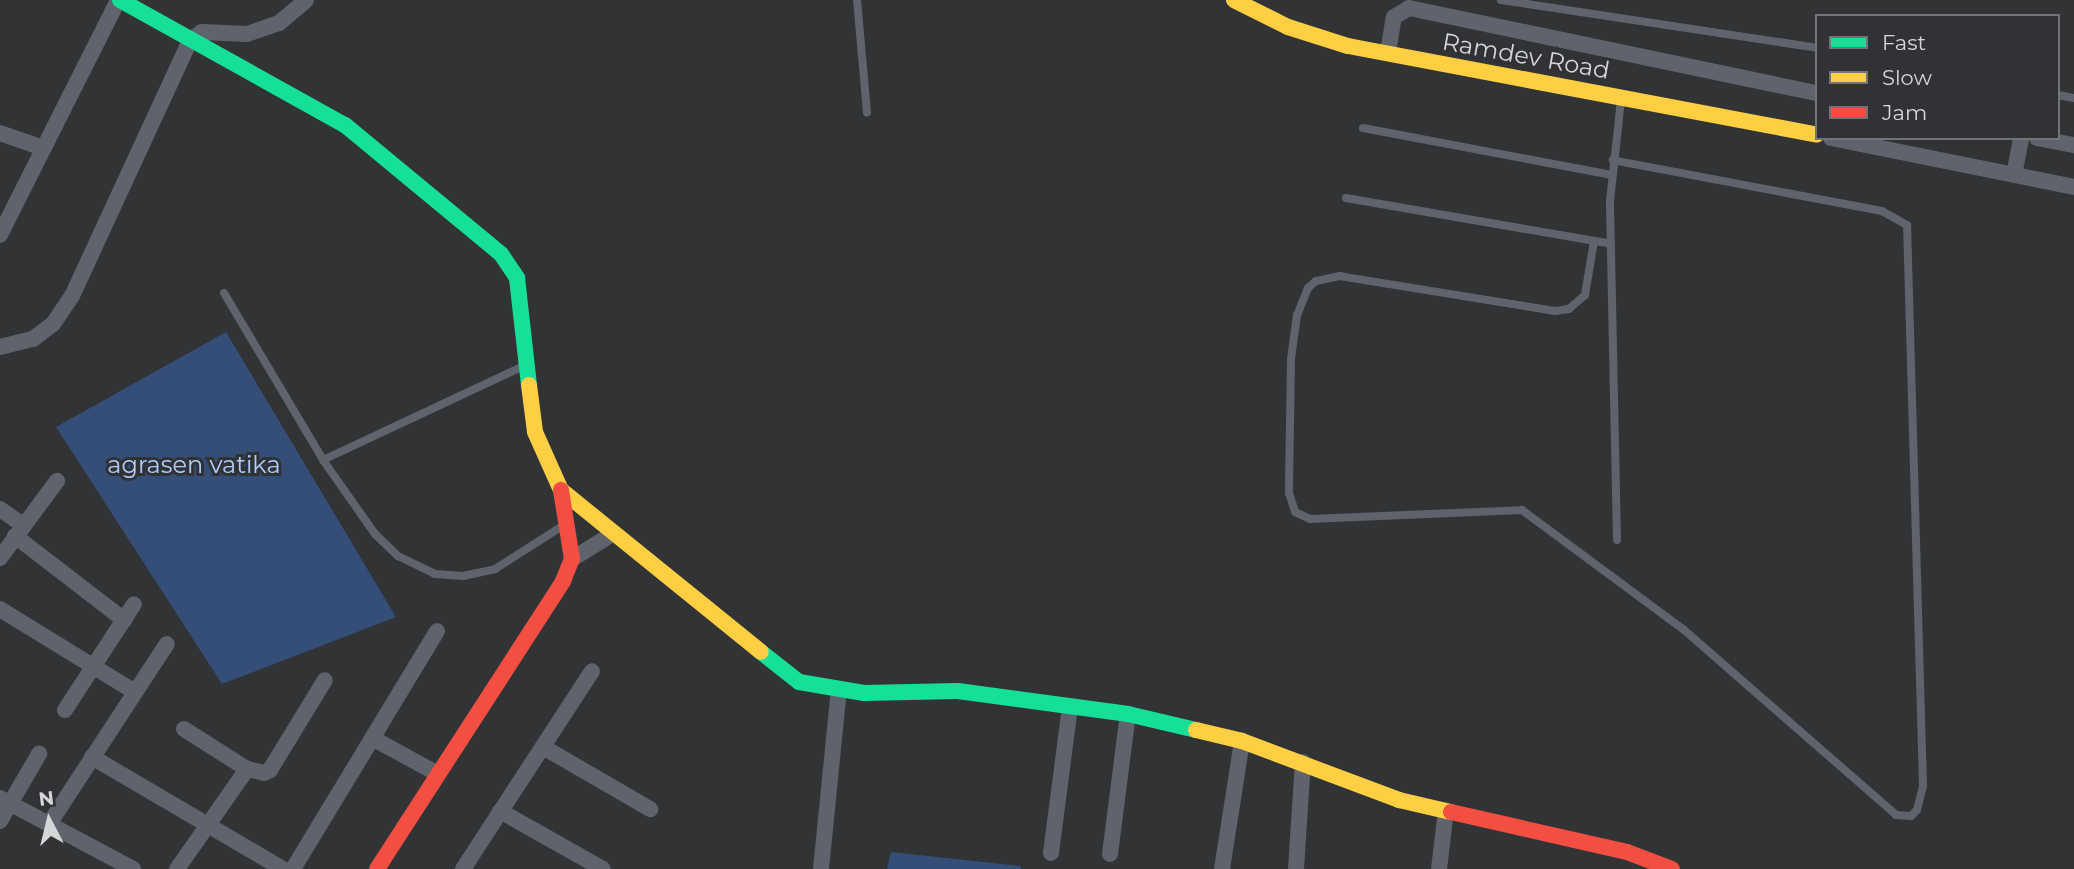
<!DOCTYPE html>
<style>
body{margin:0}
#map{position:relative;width:2074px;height:869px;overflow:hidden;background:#313335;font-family:Montserrat,sans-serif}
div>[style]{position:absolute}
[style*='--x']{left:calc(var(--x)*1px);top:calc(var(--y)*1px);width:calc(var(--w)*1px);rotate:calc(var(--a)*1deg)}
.green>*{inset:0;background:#354e78}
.lane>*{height:8px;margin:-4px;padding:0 4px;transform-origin:4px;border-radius:4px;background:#5f636b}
.street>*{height:16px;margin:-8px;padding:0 8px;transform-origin:8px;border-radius:8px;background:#5f636b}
.fast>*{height:16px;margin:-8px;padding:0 8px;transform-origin:8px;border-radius:8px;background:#16e098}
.slow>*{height:16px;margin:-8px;padding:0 8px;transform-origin:8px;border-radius:8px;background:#ffcf43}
.jam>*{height:16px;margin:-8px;padding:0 8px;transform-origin:8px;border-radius:8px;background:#f24e42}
span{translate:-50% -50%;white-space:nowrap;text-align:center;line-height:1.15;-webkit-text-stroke:6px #303236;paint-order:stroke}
.street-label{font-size:24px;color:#d5d6d8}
.park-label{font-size:24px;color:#b1ccfb}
.legend{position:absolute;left:1815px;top:14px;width:245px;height:126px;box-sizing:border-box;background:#303236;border:2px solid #727477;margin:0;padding:9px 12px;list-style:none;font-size:21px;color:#d5d6d8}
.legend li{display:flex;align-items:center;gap:14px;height:35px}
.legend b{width:35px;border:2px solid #727477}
.north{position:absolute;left:14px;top:785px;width:70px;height:70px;-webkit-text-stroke:5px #303236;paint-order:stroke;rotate:353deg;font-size:19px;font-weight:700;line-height:28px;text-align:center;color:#d5d6d8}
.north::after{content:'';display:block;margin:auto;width:24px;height:32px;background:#d5d6d8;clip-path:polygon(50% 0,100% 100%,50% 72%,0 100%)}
</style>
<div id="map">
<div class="green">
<div style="clip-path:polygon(226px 332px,396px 617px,222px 684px,56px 427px)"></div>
<div style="clip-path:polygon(891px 852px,1021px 866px,1021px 869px,887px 869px)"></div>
</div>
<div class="lane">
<div style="--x:857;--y:0;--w:113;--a:84.9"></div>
<div style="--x:1501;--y:0;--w:320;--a:8.6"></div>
<div style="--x:2058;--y:95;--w:16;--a:11"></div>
<div style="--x:1363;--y:128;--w:252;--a:10.7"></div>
<div style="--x:1346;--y:198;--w:269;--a:9.8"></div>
<div style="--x:1594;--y:241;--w:55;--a:99.5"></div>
<div style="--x:1585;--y:295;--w:21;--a:139"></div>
<div style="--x:1569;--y:309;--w:14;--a:172"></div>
<div style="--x:1555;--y:311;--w:218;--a:-170.8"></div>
<div style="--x:1340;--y:276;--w:25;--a:168"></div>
<div style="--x:1316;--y:281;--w:11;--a:139"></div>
<div style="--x:1308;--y:288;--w:29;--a:112"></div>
<div style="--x:1297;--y:315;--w:44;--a:97.8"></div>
<div style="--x:1291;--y:359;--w:134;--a:90.9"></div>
<div style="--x:1289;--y:493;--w:20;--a:72"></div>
<div style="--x:1295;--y:512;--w:17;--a:25"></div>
<div style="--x:1310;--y:519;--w:212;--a:-2.4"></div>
<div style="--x:1522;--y:510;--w:200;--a:36.5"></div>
<div style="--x:1683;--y:629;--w:283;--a:41.1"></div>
<div style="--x:1896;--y:815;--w:15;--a:4"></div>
<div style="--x:1911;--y:816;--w:8;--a:-45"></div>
<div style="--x:1917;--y:810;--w:25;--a:-76"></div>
<div style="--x:1923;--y:786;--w:561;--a:-91.63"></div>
<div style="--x:1907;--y:225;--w:29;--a:-151"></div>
<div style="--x:1882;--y:211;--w:274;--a:-169.3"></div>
<div style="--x:224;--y:293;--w:194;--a:59.3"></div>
<div style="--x:323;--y:460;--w:90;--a:54.9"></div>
<div style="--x:375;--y:534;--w:32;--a:44"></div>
<div style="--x:398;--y:556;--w:41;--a:25.9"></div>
<div style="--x:435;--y:574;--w:28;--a:4"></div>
<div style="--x:463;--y:576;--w:33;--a:-12"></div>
<div style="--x:495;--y:569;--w:82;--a:-32.5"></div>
<div style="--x:323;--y:460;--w:224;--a:-25.1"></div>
<div style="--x:1617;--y:540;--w:339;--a:-91.2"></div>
<div style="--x:1610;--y:201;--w:102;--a:-83.8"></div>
</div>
<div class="street">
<div style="--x:1388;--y:53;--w:36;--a:-81"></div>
<div style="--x:1394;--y:17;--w:17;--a:-31"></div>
<div style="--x:1409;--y:8;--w:417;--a:11.8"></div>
<div style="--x:0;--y:133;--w:46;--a:19.2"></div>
<div style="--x:1831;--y:138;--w:248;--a:11.4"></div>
<div style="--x:2037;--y:138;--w:38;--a:11"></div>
<div style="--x:2014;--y:175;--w:38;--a:-79"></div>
<div style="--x:0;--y:235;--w:263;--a:-63.3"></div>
<div style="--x:0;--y:347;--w:34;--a:-14"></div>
<div style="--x:33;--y:339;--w:25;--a:-37"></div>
<div style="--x:53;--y:324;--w:34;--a:-56"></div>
<div style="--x:72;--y:296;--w:281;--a:-65.2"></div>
<div style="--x:190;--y:41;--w:15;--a:-37"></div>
<div style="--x:202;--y:32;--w:45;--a:2.5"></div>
<div style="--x:247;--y:34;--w:34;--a:-19"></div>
<div style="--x:279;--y:23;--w:35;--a:-40"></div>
<div style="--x:0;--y:509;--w:28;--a:35"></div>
<div style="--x:15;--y:536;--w:138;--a:37.6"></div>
<div style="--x:0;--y:558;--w:96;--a:-53.5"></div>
<div style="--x:572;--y:559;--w:49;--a:-31.8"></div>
<div style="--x:0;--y:609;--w:158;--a:31.6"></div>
<div style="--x:65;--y:710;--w:126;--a:-56.9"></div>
<div style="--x:184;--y:729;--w:75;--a:32.4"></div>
<div style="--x:247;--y:769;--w:17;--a:13"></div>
<div style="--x:264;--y:773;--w:7;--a:-27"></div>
<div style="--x:270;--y:770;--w:105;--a:-58.6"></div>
<div style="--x:374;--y:739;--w:73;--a:28.7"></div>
<div style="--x:543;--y:747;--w:124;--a:30.1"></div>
<div style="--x:92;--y:757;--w:221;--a:30.4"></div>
<div style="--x:0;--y:798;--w:151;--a:28.1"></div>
<div style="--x:500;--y:811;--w:118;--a:29.4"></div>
<div style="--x:0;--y:821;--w:78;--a:-59.8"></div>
<div style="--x:49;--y:824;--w:215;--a:-56.8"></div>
<div style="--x:1051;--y:853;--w:148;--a:-82.6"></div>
<div style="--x:1110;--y:854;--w:141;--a:-82.7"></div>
<div style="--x:177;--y:869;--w:122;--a:-55"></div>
<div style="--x:293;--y:869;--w:278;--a:-58.8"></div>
<div style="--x:463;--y:869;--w:236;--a:-56.9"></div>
<div style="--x:821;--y:869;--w:180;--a:-84.3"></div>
<div style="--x:1222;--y:869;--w:130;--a:-81.1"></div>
<div style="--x:1296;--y:869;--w:107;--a:-86.3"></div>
<div style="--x:1439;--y:869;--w:59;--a:-83.2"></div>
</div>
<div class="fast">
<div style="--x:120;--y:0;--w:257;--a:29.1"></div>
<div style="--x:345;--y:125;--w:202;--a:39.6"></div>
<div style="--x:501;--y:254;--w:29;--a:56"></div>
<div style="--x:517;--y:278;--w:108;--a:83.6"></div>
<div style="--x:761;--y:652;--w:48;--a:38.3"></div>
<div style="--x:799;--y:682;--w:66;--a:9.6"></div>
<div style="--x:864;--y:693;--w:94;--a:-1.2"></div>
<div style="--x:958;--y:691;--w:172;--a:7.7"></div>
<div style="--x:1128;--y:714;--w:70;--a:13.2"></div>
</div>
<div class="slow">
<div style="--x:1234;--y:0;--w:60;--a:26.6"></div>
<div style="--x:1288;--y:27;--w:63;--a:17.6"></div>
<div style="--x:1348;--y:46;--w:477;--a:10.7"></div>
<div style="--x:529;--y:385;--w:47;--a:82.7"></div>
<div style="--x:535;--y:432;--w:64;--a:65.9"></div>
<div style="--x:561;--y:490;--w:257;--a:39"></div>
<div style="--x:1196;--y:730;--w:47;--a:13.4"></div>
<div style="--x:1242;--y:741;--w:168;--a:20.6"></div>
<div style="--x:1399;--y:800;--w:53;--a:13"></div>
</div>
<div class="jam">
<div style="--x:1451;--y:812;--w:180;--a:12.8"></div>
<div style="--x:1627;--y:852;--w:48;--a:20.7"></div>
<div style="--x:377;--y:869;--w:343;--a:-57.1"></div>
<div style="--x:563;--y:581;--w:24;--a:-68"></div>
<div style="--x:572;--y:559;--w:70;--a:-99.1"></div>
</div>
<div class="street-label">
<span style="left:1526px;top:56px;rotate:10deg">Ramdev Road</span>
</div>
<div class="park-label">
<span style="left:194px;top:465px">agrasen vatika</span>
</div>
<ul class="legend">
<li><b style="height:9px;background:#16e098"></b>Fast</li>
<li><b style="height:9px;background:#ffcf43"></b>Slow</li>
<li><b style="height:9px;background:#f24e42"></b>Jam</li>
</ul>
<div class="north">N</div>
</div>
